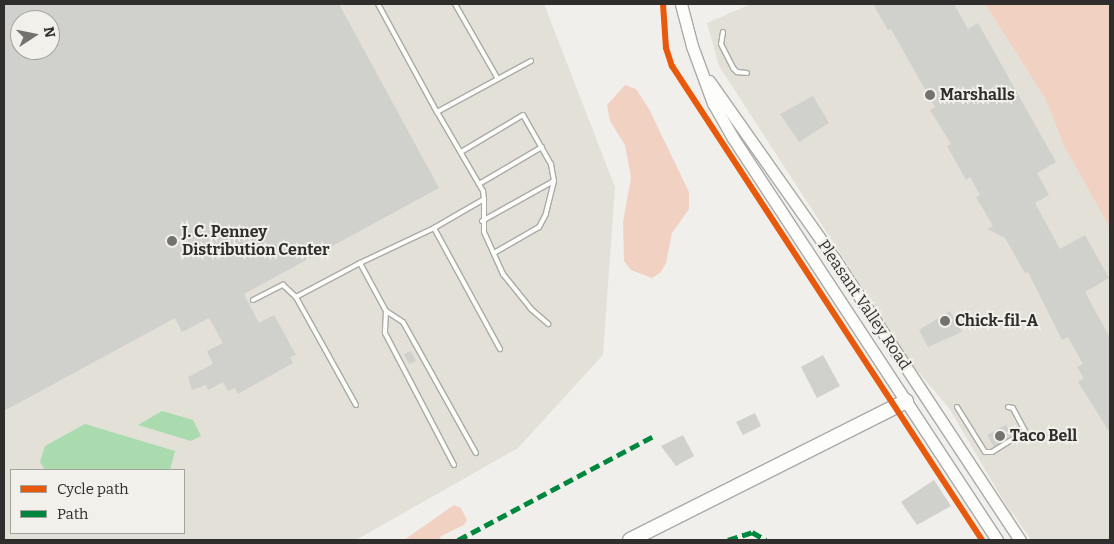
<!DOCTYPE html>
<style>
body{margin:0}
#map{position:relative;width:1114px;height:544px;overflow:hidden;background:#f0efeb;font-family:Bitter,serif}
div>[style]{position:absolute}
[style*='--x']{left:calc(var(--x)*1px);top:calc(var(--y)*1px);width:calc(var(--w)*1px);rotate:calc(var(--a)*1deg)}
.built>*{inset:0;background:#e2e0d7}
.green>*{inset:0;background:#f1d1c2}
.water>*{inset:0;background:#a9dbaf}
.building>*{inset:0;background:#d0d0cd}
.roads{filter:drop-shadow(1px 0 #aaaaa7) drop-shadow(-1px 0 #aaaaa7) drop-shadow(0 1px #aaaaa7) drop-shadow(0 -1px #aaaaa7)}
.service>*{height:4px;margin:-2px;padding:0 2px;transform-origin:2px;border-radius:2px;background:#fdfdfc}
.secondary>*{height:11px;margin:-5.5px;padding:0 5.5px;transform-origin:5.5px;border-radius:5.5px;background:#fdfdfc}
.motorway>*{height:14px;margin:-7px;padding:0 7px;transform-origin:7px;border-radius:7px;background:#fdfdfc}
.quiet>*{height:5px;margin-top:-2.5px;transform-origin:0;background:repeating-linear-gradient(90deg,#00873e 0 10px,transparent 0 15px)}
.cycleway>*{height:6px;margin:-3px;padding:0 3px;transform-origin:3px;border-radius:3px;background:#e8590c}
.dots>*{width:14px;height:14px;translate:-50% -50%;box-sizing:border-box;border:2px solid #f1f0ea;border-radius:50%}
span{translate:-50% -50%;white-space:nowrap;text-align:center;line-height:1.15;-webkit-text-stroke:4px #f1f0ea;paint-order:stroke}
.poi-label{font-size:16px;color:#2f2e2c;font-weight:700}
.left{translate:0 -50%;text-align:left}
.street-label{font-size:16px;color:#2f2e2c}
.frame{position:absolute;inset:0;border:5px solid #2f2e2c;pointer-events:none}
.legend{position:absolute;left:10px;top:469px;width:175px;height:65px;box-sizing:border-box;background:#f1f0ea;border:1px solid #a3a29e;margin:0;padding:6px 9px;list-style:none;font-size:15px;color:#2f2e2c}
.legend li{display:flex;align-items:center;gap:10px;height:25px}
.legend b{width:25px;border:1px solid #a3a29e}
.north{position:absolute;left:10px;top:10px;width:50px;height:50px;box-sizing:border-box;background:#f1f0ea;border:1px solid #a3a29e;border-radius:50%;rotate:79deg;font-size:14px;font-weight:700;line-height:20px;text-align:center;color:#2f2e2c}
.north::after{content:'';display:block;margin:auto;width:18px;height:22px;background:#73726f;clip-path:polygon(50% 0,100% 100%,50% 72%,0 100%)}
</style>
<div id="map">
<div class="built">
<div style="clip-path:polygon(evenodd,4px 4px,544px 4px,615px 187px,603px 355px,518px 448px,356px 540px,4px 540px,4px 4px,20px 20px,50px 20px,50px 50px,20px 50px,20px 20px,4px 4px,11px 470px,184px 470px,184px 533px,11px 533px,11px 470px)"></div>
<div style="clip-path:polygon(751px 4px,985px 4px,1046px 100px,1064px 146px,1110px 228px,1110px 540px,1031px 540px,1012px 512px,1013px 517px,949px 408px,914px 367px,719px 66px,707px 23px)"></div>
</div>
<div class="green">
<div style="clip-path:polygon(985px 4px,1110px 4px,1110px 228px,1064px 146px,1046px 100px)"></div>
<div style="clip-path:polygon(625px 85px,636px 89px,649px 109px,689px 192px,689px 209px,672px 233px,666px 263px,661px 272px,652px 278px,631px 270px,624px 261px,623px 222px,631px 178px,625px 145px,610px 121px,607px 105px)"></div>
<div style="clip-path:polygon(454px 505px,461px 508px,467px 520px,464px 525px,441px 536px,439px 540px,404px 540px)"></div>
</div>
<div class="water">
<div style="clip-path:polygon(162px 411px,193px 420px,201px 436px,191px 441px,138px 425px)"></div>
<div style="clip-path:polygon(85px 424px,175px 451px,170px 470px,45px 470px,40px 462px,45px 446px)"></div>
</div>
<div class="building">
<div style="clip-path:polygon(evenodd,4px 4px,339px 4px,439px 188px,244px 294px,259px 323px,274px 315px,296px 355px,290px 357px,293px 363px,238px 394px,235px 388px,228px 391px,223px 382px,208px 390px,206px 385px,192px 390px,188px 377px,213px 364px,207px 351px,223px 343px,209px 318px,182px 332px,175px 318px,4px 411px,4px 4px,20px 20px,50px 20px,50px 50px,20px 50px,20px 20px)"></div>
<div style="clip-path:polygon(873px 4px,954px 4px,968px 29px,978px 23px,1056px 162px,1037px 173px,1049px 195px,1035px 203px,1060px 249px,1085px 235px,1109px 278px,1085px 292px,1110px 338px,1110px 433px,1078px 382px,1084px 378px,1077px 367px,1083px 364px,1068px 337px,1062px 340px,1028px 272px,1025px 273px,1005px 238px,987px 229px,993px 226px,976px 197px,980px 195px,970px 177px,966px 180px,947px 146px,951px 144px,930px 110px,935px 107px,891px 29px,888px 30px)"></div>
<div style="clip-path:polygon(813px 96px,829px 123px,799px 142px,780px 114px)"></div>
<div style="clip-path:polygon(950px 311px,962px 332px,928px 347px,919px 330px)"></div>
<div style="clip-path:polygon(411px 351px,416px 361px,409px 364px,404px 354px)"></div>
<div style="clip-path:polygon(823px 355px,840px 386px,817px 398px,801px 367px)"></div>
<div style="clip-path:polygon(755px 413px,761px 426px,743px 435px,736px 422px)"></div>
<div style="clip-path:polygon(1006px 425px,1012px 435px,994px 447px,987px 435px)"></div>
<div style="clip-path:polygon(683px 435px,694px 456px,676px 466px,661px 446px)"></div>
<div style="clip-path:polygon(934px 480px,951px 506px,917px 525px,901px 502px)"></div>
</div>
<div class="roads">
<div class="service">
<div style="--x:378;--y:4;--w:123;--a:61.4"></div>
<div style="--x:455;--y:4;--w:86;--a:60.2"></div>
<div style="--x:723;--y:32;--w:12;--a:99"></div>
<div style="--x:721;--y:44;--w:27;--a:63"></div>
<div style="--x:733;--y:68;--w:6;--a:45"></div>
<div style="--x:737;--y:72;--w:10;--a:6"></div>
<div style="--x:461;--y:152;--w:72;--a:-30.8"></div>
<div style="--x:523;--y:115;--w:56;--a:60.3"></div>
<div style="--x:551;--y:164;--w:17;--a:80"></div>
<div style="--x:554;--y:181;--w:34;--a:104"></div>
<div style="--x:546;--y:214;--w:15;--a:118"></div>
<div style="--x:539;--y:227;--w:52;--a:150"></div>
<div style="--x:479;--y:184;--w:73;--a:-30.4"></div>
<div style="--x:484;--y:199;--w:8;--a:-97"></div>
<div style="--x:483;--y:191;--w:91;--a:-120.2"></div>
<div style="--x:437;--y:112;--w:107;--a:-28.5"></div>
<div style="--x:482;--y:221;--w:82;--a:-29.1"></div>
<div style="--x:434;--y:228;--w:58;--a:-30.1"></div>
<div style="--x:484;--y:199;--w:33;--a:90"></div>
<div style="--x:484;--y:232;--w:46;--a:65.7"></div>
<div style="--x:503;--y:274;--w:45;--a:51.3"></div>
<div style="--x:531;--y:309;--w:23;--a:41"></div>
<div style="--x:360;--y:263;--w:82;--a:-25.3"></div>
<div style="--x:434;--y:228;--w:138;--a:61.4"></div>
<div style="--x:253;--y:300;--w:34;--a:-27"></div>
<div style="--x:283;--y:285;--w:18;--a:43"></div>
<div style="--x:386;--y:311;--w:22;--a:93"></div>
<div style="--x:385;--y:333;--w:149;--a:62.4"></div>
<div style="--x:356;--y:405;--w:124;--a:-119.1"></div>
<div style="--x:296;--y:297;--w:72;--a:-28"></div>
<div style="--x:360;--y:263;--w:55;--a:61.6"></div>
<div style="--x:386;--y:311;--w:20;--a:33"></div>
<div style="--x:403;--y:322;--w:150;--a:60.9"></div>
<div style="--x:957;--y:407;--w:53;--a:58.1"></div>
<div style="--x:985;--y:452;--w:7;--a:0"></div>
<div style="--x:992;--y:452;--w:39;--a:-32"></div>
<div style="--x:1025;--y:431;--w:26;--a:-118"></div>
<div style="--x:1013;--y:408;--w:5;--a:-169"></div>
</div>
<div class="secondary">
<div style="--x:681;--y:4;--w:43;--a:75.3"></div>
<div style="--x:692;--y:46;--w:61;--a:69.8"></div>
<div style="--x:713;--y:103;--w:40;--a:60.3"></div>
<div style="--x:733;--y:138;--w:481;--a:56.7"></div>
<div style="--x:709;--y:81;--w:217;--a:54.8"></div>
<div style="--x:834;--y:258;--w:338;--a:56.6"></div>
</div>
<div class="motorway">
<div style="--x:630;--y:540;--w:309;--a:-26.7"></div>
</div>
</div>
<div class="quiet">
<div style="--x:458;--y:540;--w:225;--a:-28"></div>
<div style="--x:728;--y:540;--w:25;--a:-18"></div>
<div style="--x:752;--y:532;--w:16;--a:30"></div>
</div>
<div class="cycleway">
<div style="--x:663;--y:4;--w:44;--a:86.1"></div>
<div style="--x:666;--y:48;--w:19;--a:72"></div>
<div style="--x:672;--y:66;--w:566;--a:56.81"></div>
</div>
<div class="dots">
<div style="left:930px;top:95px;background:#73726f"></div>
<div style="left:172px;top:241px;background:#73726f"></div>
<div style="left:945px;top:321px;background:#73726f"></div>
<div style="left:1000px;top:436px;background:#73726f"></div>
</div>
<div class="poi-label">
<span class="left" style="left:940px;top:95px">Marshalls</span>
<span class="left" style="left:182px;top:241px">J. C. Penney<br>Distribution Center</span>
<span class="left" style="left:955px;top:321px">Chick-fil-A</span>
<span class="left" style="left:1010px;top:436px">Taco Bell</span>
</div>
<div class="street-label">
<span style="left:864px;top:305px;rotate:56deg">Pleasant Valley Road</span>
</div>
<div class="frame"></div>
<ul class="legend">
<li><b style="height:6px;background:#e8590c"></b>Cycle path</li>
<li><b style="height:6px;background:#00873e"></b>Path</li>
</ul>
<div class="north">N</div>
</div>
